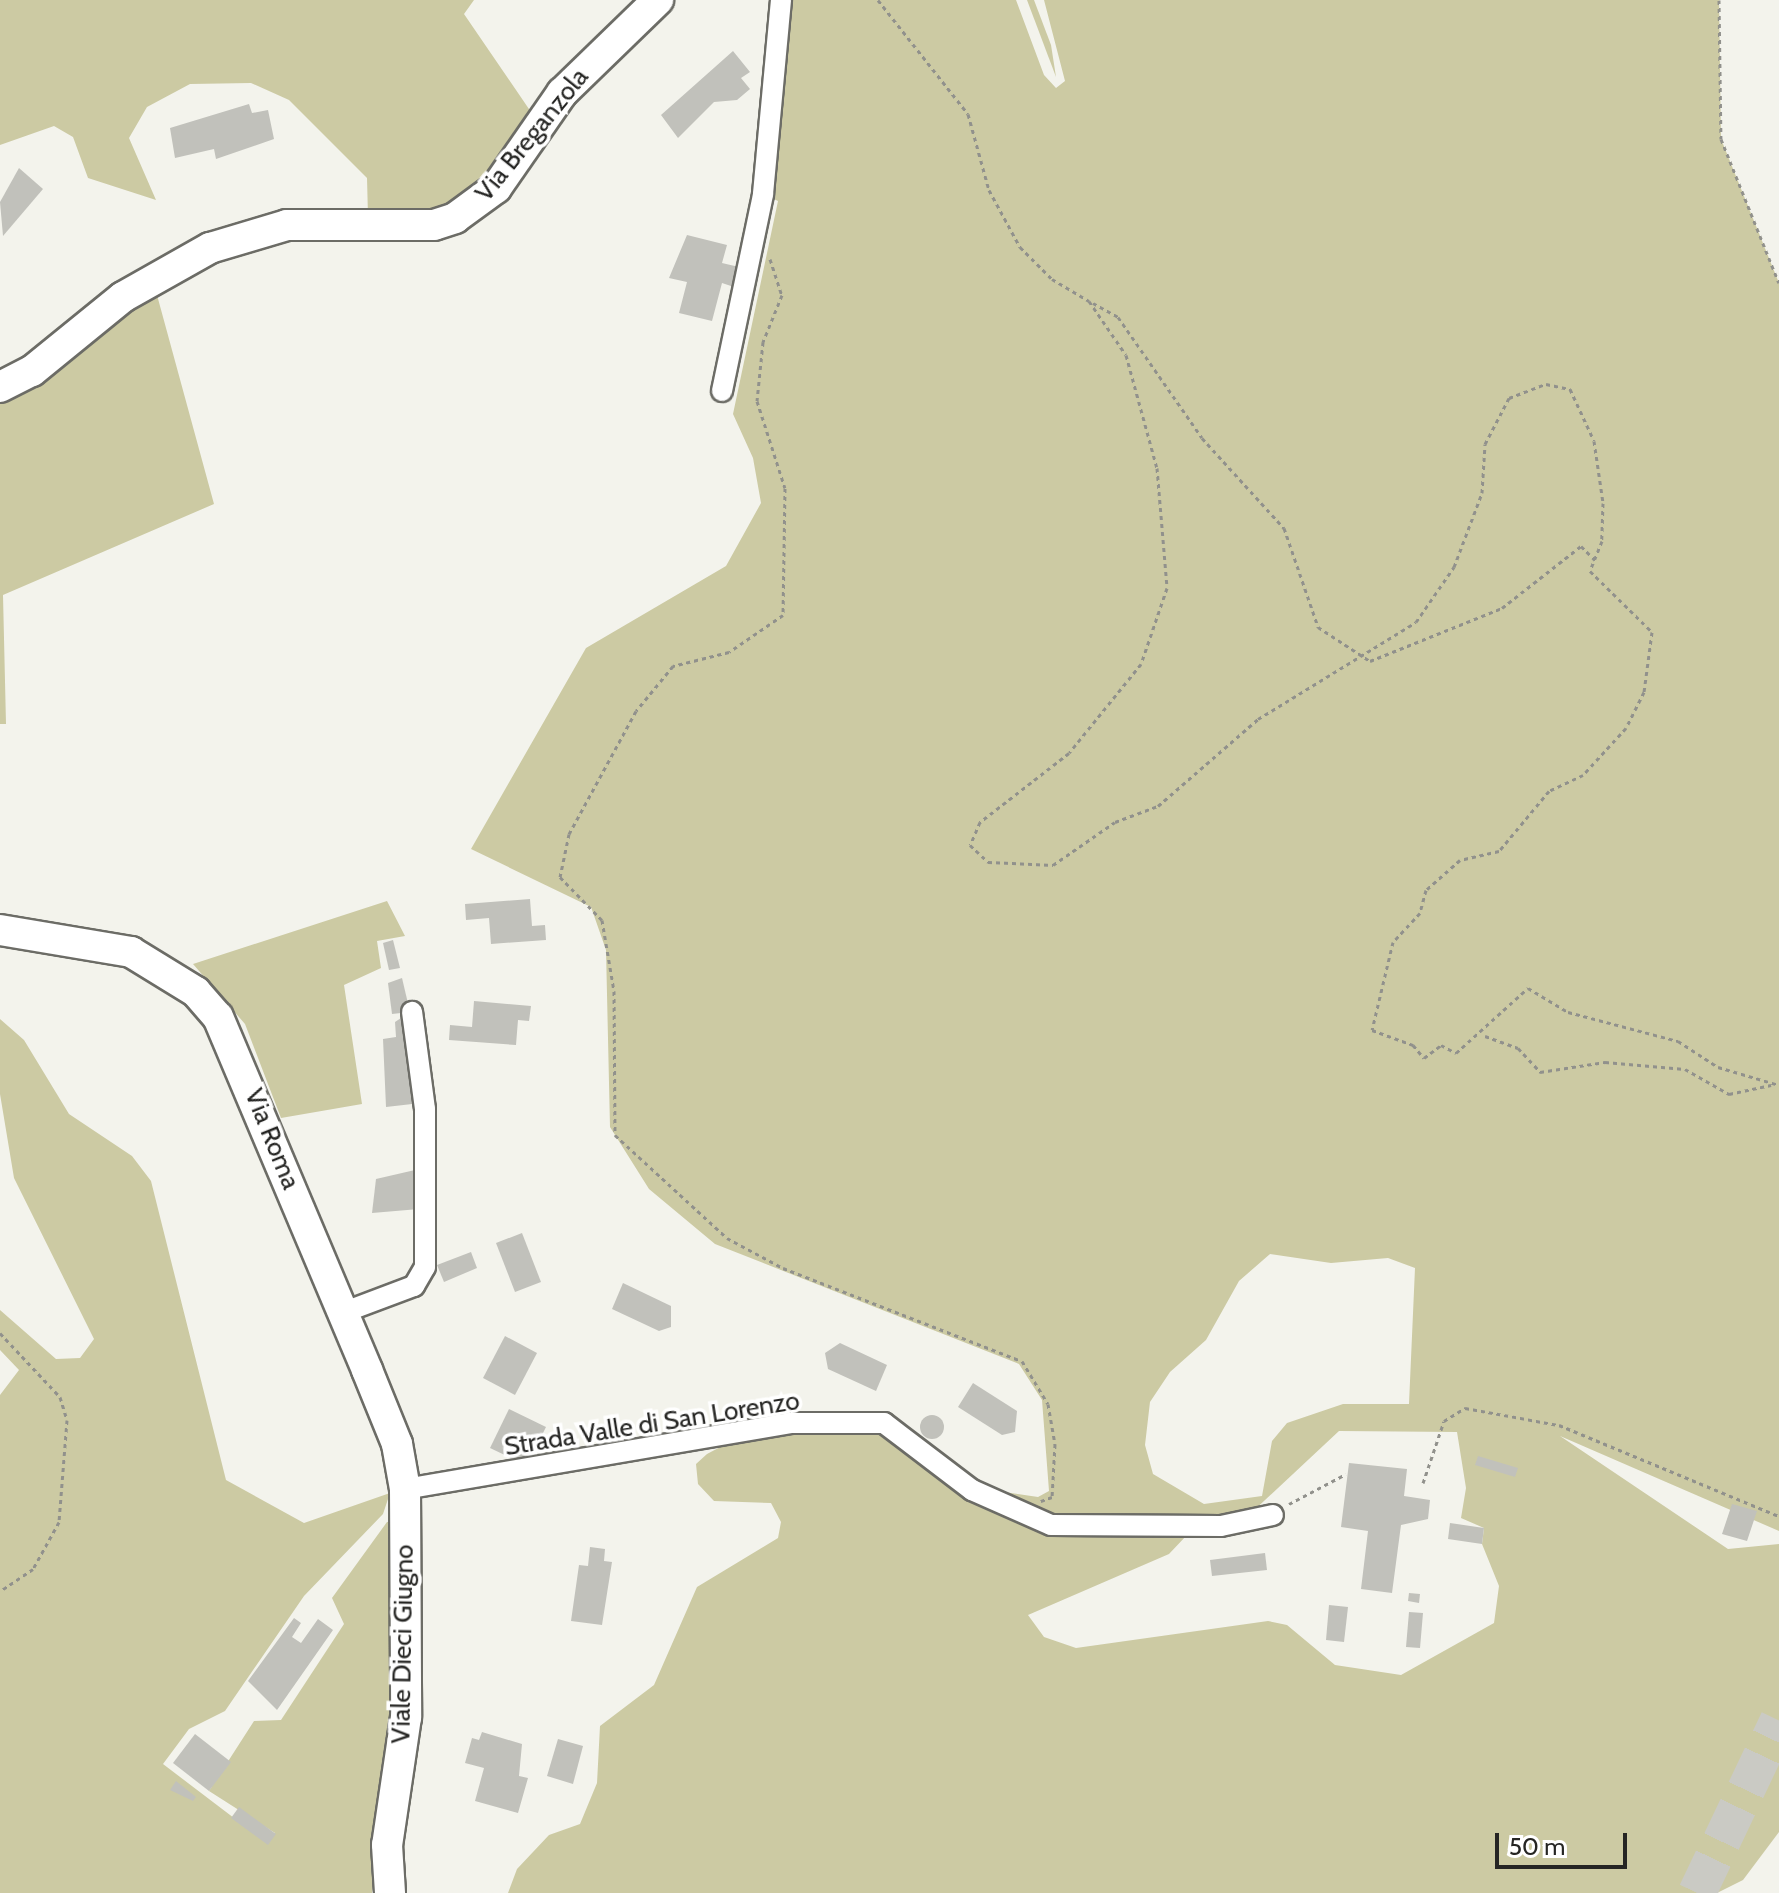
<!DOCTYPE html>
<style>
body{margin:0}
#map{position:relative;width:1779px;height:1893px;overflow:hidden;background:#f3f3ec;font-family:Cabin,sans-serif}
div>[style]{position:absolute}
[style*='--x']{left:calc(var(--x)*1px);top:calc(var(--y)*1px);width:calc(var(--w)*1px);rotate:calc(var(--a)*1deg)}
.green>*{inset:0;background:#cccaa3}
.building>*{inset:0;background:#c1c1bb}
.round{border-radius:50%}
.highway-tunnel>*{height:38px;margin-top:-19px;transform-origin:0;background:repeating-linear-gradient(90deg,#cacac4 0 38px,transparent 0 57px)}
.path>*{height:3px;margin-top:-1.5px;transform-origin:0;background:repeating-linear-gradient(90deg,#91918c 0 4px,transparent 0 8px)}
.roads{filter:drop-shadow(2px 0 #6c6c66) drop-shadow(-2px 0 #6c6c66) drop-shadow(0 2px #6c6c66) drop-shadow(0 -2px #6c6c66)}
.street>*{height:20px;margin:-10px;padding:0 10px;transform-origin:10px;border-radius:10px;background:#fff}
.secondary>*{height:30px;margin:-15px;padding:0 15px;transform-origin:15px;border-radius:15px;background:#fff}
span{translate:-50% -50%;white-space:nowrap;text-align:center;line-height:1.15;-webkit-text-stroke:7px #fff;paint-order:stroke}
.street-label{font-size:26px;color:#252523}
.scale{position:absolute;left:1495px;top:1833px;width:132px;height:36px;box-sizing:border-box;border:4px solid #252523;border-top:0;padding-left:10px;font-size:24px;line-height:28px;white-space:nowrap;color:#252523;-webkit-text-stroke:6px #fff;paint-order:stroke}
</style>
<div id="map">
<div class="green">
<div style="clip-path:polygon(0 0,474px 0,464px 14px,531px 112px,486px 184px,439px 214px,368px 217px,367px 178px,289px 100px,251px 83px,190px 84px,147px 107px,129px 138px,156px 200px,88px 178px,73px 137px,54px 126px,0 145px)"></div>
<div style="clip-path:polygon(evenodd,781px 0,1016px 0,1044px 75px,1056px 88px,1065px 81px,1044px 0,1719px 0,1721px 139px,1779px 283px,1779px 1531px,1560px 1436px,1728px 1549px,1779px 1544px,1779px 1832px,1743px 1880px,1717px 1893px,508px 1893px,517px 1869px,549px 1835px,580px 1824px,597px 1783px,600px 1726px,654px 1685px,697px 1587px,778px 1538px,781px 1522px,771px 1503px,714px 1501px,698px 1484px,696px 1464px,707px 1454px,745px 1434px,883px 1427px,938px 1466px,997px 1491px,1038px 1497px,1049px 1491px,1042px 1400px,1019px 1364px,715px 1244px,649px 1189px,610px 1127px,606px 950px,591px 907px,471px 849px,586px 648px,726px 566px,761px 503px,753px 458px,733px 414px,778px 201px,763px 194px,781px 0,1270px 1254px,1331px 1263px,1388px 1258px,1415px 1268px,1409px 1404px,1343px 1404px,1287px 1423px,1272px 1441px,1262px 1496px,1204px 1504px,1153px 1474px,1145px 1445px,1150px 1402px,1170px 1372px,1206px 1340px,1239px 1281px,1270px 1254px,781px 0,1339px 1431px,1457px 1432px,1466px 1488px,1461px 1518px,1484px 1528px,1482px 1544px,1499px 1586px,1494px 1623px,1401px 1675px,1335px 1665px,1287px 1625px,1268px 1621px,1076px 1648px,1044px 1637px,1028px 1615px,1169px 1554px,1205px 1516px,1249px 1515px,1339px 1431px)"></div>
<div style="clip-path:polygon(1027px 0,1034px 0,1051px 45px,1056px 77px)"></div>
<div style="clip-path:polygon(157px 295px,214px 504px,3px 595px,6px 724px,0 724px,0 398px)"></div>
<div style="clip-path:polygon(387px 901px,405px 936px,377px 941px,381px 968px,344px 985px,362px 1104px,281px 1118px,245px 1024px,193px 964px)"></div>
<div style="clip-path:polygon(0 1019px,24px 1040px,69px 1114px,132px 1156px,151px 1181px,226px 1480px,304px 1523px,390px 1493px,383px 1514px,304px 1596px,225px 1711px,189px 1729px,163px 1764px,268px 1844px,275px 1833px,209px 1791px,254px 1721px,281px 1720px,344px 1624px,332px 1598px,387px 1522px,397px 1521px,395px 1711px,372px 1893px,0 1893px,0 1395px,19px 1370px,0 1350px,0 1310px,56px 1359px,80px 1358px,94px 1339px,14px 1178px,0 1094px)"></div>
</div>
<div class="building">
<div style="clip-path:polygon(733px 51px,750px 72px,741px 78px,750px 89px,737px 100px,714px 102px,678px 138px,661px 115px)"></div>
<div style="clip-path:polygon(249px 104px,252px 113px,268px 110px,274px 139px,216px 159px,214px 149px,175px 158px,170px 128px)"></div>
<div style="clip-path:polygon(19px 168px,43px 189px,3px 236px,0 202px)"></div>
<div style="clip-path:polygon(687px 235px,727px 245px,722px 263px,739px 267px,734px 287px,722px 283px,712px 321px,679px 313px,687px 282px,669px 278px)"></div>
<div style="clip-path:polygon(530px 899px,532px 926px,545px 925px,546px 940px,491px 944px,489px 918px,466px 920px,465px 904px)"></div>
<div style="clip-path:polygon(393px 940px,400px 968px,389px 970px,383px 943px)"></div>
<div style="clip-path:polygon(402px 978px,410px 1012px,392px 1014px,388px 983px)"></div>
<div style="clip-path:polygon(474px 1001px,531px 1006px,529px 1021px,518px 1020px,516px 1045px,449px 1040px,450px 1025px,472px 1027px)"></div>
<div style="clip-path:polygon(410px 1012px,421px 1103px,386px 1107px,383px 1039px,396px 1037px,395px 1022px)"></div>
<div style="clip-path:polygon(415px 1170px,419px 1209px,372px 1213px,376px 1179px)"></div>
<div style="clip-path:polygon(522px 1233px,541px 1282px,515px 1292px,496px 1243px)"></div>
<div style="clip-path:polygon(471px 1252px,477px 1268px,444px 1282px,437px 1265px)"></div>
<div style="clip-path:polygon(623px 1283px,671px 1306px,671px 1327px,659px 1331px,612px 1309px)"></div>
<div style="clip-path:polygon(505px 1336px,537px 1353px,515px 1395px,483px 1378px)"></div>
<div style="clip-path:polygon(840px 1343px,887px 1365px,876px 1391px,828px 1369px,825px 1353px)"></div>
<div style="clip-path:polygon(973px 1383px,1017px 1411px,1015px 1432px,1002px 1435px,958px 1407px)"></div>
<div style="clip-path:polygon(509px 1409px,546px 1427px,531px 1457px,515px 1460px,490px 1448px)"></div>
<div class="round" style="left:920px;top:1415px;width:24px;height:24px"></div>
<div style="clip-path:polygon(1478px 1456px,1518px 1468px,1515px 1477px,1475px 1465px)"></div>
<div style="clip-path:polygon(1349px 1463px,1407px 1469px,1404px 1496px,1430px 1500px,1428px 1519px,1401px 1525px,1392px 1593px,1361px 1589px,1368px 1531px,1341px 1527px)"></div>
<div style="clip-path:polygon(1732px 1504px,1757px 1511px,1747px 1541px,1722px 1534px)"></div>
<div style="clip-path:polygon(1450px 1523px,1484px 1528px,1482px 1544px,1448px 1539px)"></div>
<div style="clip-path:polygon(590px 1547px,605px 1549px,604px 1561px,612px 1562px,602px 1625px,571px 1621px,579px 1565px,588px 1566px)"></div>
<div style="clip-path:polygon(1265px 1553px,1267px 1570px,1212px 1576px,1210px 1560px)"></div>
<div style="clip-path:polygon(1409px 1593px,1420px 1594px,1419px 1603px,1408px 1601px)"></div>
<div style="clip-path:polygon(1329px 1605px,1348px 1607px,1344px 1642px,1326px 1640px)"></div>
<div style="clip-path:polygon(1409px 1612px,1423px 1613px,1420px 1648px,1406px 1647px)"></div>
<div style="clip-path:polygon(294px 1618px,301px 1623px,292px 1637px,301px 1643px,318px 1619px,333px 1630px,277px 1710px,248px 1681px)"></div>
<div style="clip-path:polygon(482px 1732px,522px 1744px,519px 1776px,528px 1778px,518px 1813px,475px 1801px,484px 1768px,465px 1763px,472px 1738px,479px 1740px)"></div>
<div style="clip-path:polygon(195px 1734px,231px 1762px,209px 1791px,173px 1763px)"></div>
<div style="clip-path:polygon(558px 1739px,583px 1746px,573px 1784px,547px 1776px)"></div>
<div style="clip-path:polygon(176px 1781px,196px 1797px,193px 1801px,170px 1790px)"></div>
<div style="clip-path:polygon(239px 1807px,276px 1834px,268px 1845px,231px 1818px)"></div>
</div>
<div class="highway-tunnel">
<div style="--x:1697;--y:1893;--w:191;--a:-64.6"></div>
</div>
<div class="path">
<div style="--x:878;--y:0;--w:145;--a:51.7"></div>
<div style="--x:968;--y:114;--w:79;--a:74.6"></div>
<div style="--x:989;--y:190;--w:65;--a:61.5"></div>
<div style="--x:1020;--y:247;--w:45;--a:45"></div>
<div style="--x:1052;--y:279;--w:43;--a:30.7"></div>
<div style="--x:1089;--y:301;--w:65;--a:55.6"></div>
<div style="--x:1126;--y:355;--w:117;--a:74.7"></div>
<div style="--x:1157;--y:468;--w:120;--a:85.2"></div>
<div style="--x:1167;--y:588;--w:80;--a:108.9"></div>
<div style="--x:1141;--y:664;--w:114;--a:129"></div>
<div style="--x:1069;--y:753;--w:113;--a:142.2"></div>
<div style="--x:980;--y:822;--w:25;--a:113"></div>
<div style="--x:970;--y:845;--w:25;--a:43"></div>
<div style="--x:988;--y:862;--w:65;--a:2.6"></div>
<div style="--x:1053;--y:865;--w:75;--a:-34.7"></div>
<div style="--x:1115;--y:822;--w:46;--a:-20.4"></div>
<div style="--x:1158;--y:806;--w:133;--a:-41"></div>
<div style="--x:1258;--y:719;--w:185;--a:-31.5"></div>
<div style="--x:1416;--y:622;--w:67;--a:-55.4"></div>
<div style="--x:1454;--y:567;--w:79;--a:-69.3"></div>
<div style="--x:1482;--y:493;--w:49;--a:-86.5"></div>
<div style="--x:1485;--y:444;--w:52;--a:-62.4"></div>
<div style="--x:1509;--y:398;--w:40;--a:-21"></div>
<div style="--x:1546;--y:384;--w:25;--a:12"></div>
<div style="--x:1570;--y:389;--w:57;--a:65.2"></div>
<div style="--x:1594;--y:441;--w:63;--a:81.7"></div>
<div style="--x:1603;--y:503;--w:38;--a:92"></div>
<div style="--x:1602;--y:541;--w:32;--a:112"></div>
<div style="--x:1590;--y:571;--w:87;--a:44.5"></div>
<div style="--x:1652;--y:632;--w:61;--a:97.6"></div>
<div style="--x:1644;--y:692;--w:40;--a:116.6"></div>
<div style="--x:1626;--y:728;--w:64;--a:132.5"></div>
<div style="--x:1583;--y:775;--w:38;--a:155"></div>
<div style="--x:1549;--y:791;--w:78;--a:129.8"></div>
<div style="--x:1499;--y:851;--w:40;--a:167"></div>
<div style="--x:1460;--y:860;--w:45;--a:138.6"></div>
<div style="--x:1426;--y:890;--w:24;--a:105"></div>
<div style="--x:1420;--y:913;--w:40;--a:133"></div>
<div style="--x:1393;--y:942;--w:90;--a:103.4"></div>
<div style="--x:1372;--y:1030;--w:44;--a:20.1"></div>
<div style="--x:1413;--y:1045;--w:17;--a:50"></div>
<div style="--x:1424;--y:1058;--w:21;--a:-37"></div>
<div style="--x:1441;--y:1045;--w:17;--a:28"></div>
<div style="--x:1456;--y:1053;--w:97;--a:-42.1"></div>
<div style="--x:1528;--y:988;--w:47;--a:31"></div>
<div style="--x:1568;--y:1012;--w:114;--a:14.8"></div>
<div style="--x:1678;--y:1041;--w:48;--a:33"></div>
<div style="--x:1718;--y:1067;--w:64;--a:16.4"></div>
<div style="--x:1719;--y:0;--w:139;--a:89.2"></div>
<div style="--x:1721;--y:139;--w:155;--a:68.1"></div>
<div style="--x:770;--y:259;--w:38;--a:72"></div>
<div style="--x:782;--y:295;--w:51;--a:112"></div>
<div style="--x:763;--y:342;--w:59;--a:95.8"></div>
<div style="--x:757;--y:401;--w:91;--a:72.2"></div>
<div style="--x:785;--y:488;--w:127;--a:90.9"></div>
<div style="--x:783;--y:615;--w:65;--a:145.6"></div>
<div style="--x:729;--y:652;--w:58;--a:166"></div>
<div style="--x:673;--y:666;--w:58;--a:129.4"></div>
<div style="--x:636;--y:711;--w:140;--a:118.6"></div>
<div style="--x:569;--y:834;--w:44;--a:101.8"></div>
<div style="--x:560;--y:877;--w:60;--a:45.7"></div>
<div style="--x:602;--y:920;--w:72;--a:80.4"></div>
<div style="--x:614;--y:991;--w:144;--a:89.6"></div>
<div style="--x:615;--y:1135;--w:152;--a:42.6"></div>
<div style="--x:727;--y:1238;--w:64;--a:28.2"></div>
<div style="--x:783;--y:1268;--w:256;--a:21.3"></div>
<div style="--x:1022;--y:1361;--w:50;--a:58.8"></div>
<div style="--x:1048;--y:1404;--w:41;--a:80.1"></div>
<div style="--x:1055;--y:1444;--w:53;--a:93.2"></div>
<div style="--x:1052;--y:1497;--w:12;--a:160"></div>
<div style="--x:1093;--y:303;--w:29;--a:29"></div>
<div style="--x:1118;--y:317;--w:147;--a:55.2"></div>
<div style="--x:1202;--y:438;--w:122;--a:47.7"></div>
<div style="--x:1284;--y:528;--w:105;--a:71"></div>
<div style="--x:1318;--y:627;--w:62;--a:33.2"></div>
<div style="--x:1370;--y:661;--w:142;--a:-21.9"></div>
<div style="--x:1502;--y:608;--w:100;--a:-38.1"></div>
<div style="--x:1581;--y:546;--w:20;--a:45"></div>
<div style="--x:1485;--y:1036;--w:35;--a:20"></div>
<div style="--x:1518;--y:1048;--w:33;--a:47"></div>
<div style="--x:1540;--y:1072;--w:66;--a:-8.7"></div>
<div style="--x:1605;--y:1062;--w:80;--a:5"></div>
<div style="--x:1685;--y:1069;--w:51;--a:29.6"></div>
<div style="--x:1729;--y:1094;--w:43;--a:-12.1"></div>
<div style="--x:0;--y:1333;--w:88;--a:46.8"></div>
<div style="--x:60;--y:1397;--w:24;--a:73"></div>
<div style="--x:67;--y:1420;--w:102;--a:94.5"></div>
<div style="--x:59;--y:1522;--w:54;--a:119"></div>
<div style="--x:33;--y:1569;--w:40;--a:146"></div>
<div style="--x:1423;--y:1483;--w:65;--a:-71.3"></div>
<div style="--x:1444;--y:1421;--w:25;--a:-32"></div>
<div style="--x:1465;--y:1408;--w:96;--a:10.3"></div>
<div style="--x:1559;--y:1425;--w:238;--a:22.5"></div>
<div style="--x:1289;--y:1504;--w:64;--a:-27.8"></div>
</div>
<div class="roads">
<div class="street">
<div style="--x:722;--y:391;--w:201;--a:-78.2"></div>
<div style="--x:763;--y:194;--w:195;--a:-84.7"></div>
<div style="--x:342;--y:1313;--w:77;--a:-20.6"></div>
<div style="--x:414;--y:1286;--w:22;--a:-60"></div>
<div style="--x:425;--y:1267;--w:158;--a:-90"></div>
<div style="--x:425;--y:1109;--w:98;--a:-97.6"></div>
<div style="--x:405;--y:1489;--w:391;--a:-9.7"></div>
<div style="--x:790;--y:1423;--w:94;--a:0"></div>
<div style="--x:884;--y:1423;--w:111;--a:37.3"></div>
<div style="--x:972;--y:1490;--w:86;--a:23.9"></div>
<div style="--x:1051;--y:1525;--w:170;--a:0.3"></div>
<div style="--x:1221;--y:1526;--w:53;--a:-11.9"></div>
</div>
<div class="secondary">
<div style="--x:0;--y:387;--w:36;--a:-27"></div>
<div style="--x:32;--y:371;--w:117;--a:-39.1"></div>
<div style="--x:123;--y:297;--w:100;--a:-29.4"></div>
<div style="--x:210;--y:248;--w:80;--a:-16.6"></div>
<div style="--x:287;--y:225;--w:147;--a:0"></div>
<div style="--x:434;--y:225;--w:22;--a:-18"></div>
<div style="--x:455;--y:218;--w:51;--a:-36.2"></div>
<div style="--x:496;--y:188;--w:116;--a:-55.2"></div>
<div style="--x:562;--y:93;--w:134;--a:-44.1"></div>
<div style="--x:0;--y:930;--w:133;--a:9.5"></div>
<div style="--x:131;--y:952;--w:76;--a:31.6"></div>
<div style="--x:196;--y:992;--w:33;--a:49"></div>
<div style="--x:218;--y:1017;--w:383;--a:67.1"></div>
<div style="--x:367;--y:1370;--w:80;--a:67.9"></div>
<div style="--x:397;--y:1444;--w:46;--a:79.9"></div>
<div style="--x:405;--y:1489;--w:228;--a:89.7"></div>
<div style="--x:406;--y:1717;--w:129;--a:98.4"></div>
<div style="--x:387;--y:1845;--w:48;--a:86.4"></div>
</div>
</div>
<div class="street-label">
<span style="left:532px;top:135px;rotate:-51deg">Via Breganzola</span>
<span style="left:272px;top:1139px;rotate:68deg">Via Roma</span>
<span style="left:652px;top:1424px;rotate:-9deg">Strada Valle di San Lorenzo</span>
<span style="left:403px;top:1644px;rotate:-89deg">Viale Dieci Giugno</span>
</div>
<div class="scale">50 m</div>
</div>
